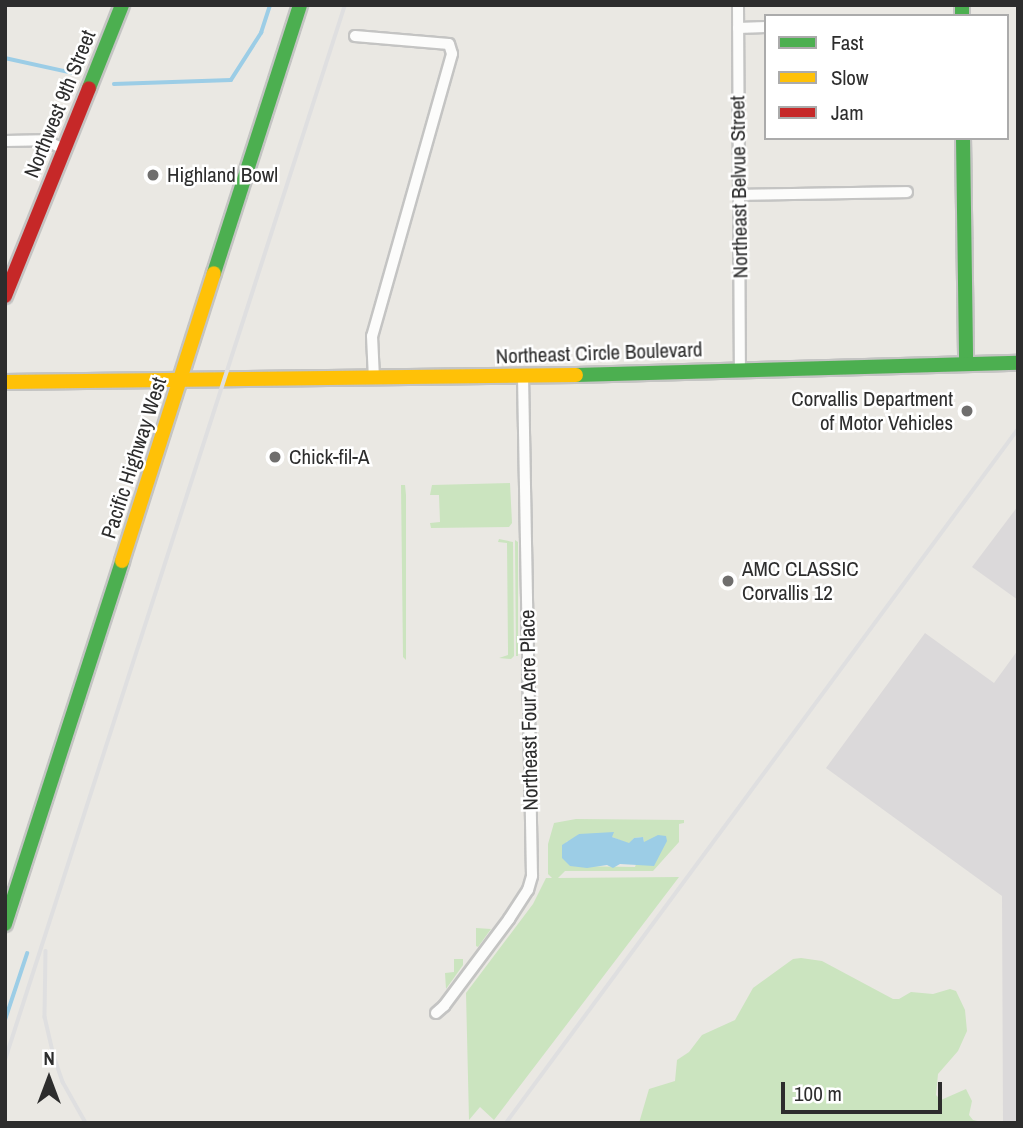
<!DOCTYPE html>
<style>
body{margin:0}
#map{position:relative;width:1023px;height:1128px;overflow:hidden;background:#eae8e3;font-family:"Archivo Narrow",sans-serif}
div>[style]{position:absolute}
[style*='--x']{left:calc(var(--x)*1px);top:calc(var(--y)*1px);width:calc(var(--w)*1px);rotate:calc(var(--a)*1deg)}
.industrial>*{inset:0;background:#dbd9da}
.green>*{inset:0;background:#cbe4bf}
.water>*{inset:0;background:#9ccde6}
.stream>*{height:3.5px;margin:-1.75px;padding:0 1.75px;transform-origin:1.75px;border-radius:1.75px;background:#9ccde6}
.roads{filter:drop-shadow(2px 0 #c4c4c3) drop-shadow(-2px 0 #c4c4c3) drop-shadow(0 2px #c4c4c3) drop-shadow(0 -2px #c4c4c3)}
.street>*{height:10px;margin:-5px;padding:0 5px;transform-origin:5px;border-radius:5px;background:#fcfcfb}
.fast>*{height:14px;margin:-7px;padding:0 7px;transform-origin:7px;border-radius:7px;background:#4caf50}
.slow>*{height:14px;margin:-7px;padding:0 7px;transform-origin:7px;border-radius:7px;background:#ffc107}
.jam>*{height:14px;margin:-7px;padding:0 7px;transform-origin:7px;border-radius:7px;background:#c62828}
.rail>*{height:3.5px;margin:-1.75px;padding:0 1.75px;transform-origin:1.75px;border-radius:1.75px;background:#dfdfe0}
.dots>*{width:19px;height:19px;translate:-50% -50%;box-sizing:border-box;border:4px solid #fff;border-radius:50%}
span{translate:-50% -50%;white-space:nowrap;text-align:center;line-height:1.15;-webkit-text-stroke:5px #fff;paint-order:stroke}
.street-label{font-size:21px;color:#2d2d2d}
.poi-label{font-size:21px;color:#2d2d2d}
.left{translate:0 -50%;text-align:left}
.right{translate:-100% -50%;text-align:right}
.frame{position:absolute;inset:0;border:7px solid #2d2d2d;pointer-events:none}
.legend{position:absolute;left:764px;top:14px;width:245px;height:126px;box-sizing:border-box;background:#fff;border:2px solid #ababab;margin:0;padding:9px 12px;list-style:none;font-size:21px;color:#2d2d2d}
.legend li{display:flex;align-items:center;gap:14px;height:35px}
.legend b{width:35px;border:2px solid #ababab}
.north{position:absolute;left:14px;top:1044px;width:70px;height:70px;-webkit-text-stroke:5px #fff;paint-order:stroke;rotate:0deg;font-size:19px;font-weight:700;line-height:28px;text-align:center;color:#2d2d2d}
.north::after{content:'';display:block;margin:auto;width:24px;height:32px;background:#2d2d2d;clip-path:polygon(50% 0,100% 100%,50% 72%,0 100%)}
.scale{position:absolute;left:781px;top:1082px;width:161px;height:32px;box-sizing:border-box;border:4px solid #2d2d2d;border-top:0;padding-left:9px;font-size:21px;line-height:24px;white-space:nowrap;color:#2d2d2d;-webkit-text-stroke:5px #fff;paint-order:stroke}
</style>
<div id="map">
<div class="industrial">
<div style="clip-path:polygon(1018px 506px,1018px 600px,972px 567px)"></div>
<div style="clip-path:polygon(925px 633px,994px 683px,1018px 650px,1018px 1123px,1003px 1123px,1002px 896px,826px 768px)"></div>
</div>
<div class="green">
<div style="clip-path:polygon(510px 483px,512px 523px,509px 527px,431px 528px,430px 523px,440px 522px,439px 495px,430px 495px,432px 485px)"></div>
<div style="clip-path:polygon(401px 485px,405px 485px,406px 495px,406px 660px,403px 657px)"></div>
<div style="clip-path:polygon(499px 539px,513px 542px,514px 656px,511px 659px,499px 658px,508px 655px,508px 651px,507px 543px,498px 542px)"></div>
<div style="clip-path:polygon(515px 540px,518px 542px,518px 656px,516px 656px)"></div>
<div style="clip-path:polygon(evenodd,576px 819px,684px 820px,684px 823px,679px 824px,679px 842px,653px 871px,565px 871px,558px 878px,679px 877px,494px 1120px,480px 1107px,469px 1120px,466px 993px,533px 904px,546px 878px,552px 878px,548px 874px,548px 844px,554px 823px,576px 819px,579px 834px,605px 834px,629px 844px,634px 838px,643px 837px,644px 842px,635px 867px,570px 866px,566px 842px,576px 839px,579px 834px)"></div>
<div style="clip-path:polygon(476px 928px,491px 929px,478px 947px,476px 946px)"></div>
<div style="clip-path:polygon(801px 958px,822px 961px,893px 999px,899px 999px,911px 992px,933px 994px,950px 989px,956px 991px,965px 1010px,967px 1031px,958px 1051px,938px 1074px,936px 1095px,941px 1100px,966px 1089px,972px 1101px,969px 1115px,973px 1120px,987px 1123px,639px 1123px,649px 1089px,675px 1081px,677px 1060px,689px 1052px,702px 1035px,735px 1020px,753px 988px,793px 959px)"></div>
<div style="clip-path:polygon(454px 959px,463px 959px,463px 965px,446px 989px,445px 973px,454px 972px)"></div>
</div>
<div class="water">
<div style="clip-path:polygon(614px 832px,612px 837px,629px 843px,634px 838px,643px 837px,644px 842px,658px 835px,666px 836px,667px 841px,654px 866px,620px 864px,613px 868px,607px 865px,587px 868px,570px 866px,562px 858px,562px 845px,579px 834px)"></div>
</div>
<div class="stream">
<div style="--x:5;--y:58;--w:70;--a:12.4"></div>
<div style="--x:114;--y:84;--w:117;--a:-2"></div>
<div style="--x:231;--y:80;--w:56;--a:-57.4"></div>
<div style="--x:261;--y:33;--w:29;--a:-72"></div>
<div style="--x:5;--y:1020;--w:70;--a:-71.6"></div>
</div>
<div class="roads">
<div class="street">
<div style="--x:738;--y:5;--w:365;--a:89.7"></div>
<div style="--x:738;--y:28;--w:28;--a:-2"></div>
<div style="--x:355;--y:36;--w:94;--a:4.9"></div>
<div style="--x:449;--y:44;--w:10;--a:73"></div>
<div style="--x:452;--y:54;--w:293;--a:105.8"></div>
<div style="--x:372;--y:336;--w:42;--a:87.3"></div>
<div style="--x:5;--y:141;--w:39;--a:-1"></div>
<div style="--x:44;--y:140;--w:22;--a:24"></div>
<div style="--x:738;--y:195;--w:169;--a:-1"></div>
<div style="--x:436;--y:1013;--w:11;--a:-41"></div>
<div style="--x:444;--y:1006;--w:109;--a:-53.2"></div>
<div style="--x:509;--y:919;--w:35;--a:-57"></div>
<div style="--x:528;--y:890;--w:15;--a:-74"></div>
<div style="--x:532;--y:876;--w:500;--a:-91.03"></div>
</div>
<div class="fast">
<div style="--x:962;--y:5;--w:11;--a:90"></div>
<div style="--x:89;--y:88;--w:89;--a:-68.3"></div>
<div style="--x:963;--y:138;--w:226;--a:89.2"></div>
<div style="--x:214;--y:273;--w:281;--a:-72.2"></div>
<div style="--x:576;--y:375;--w:442;--a:-1.6"></div>
<div style="--x:5;--y:924;--w:381;--a:-72.1"></div>
</div>
<div class="slow">
<div style="--x:5;--y:382;--w:571;--a:-0.7"></div>
<div style="--x:122;--y:561;--w:302;--a:-72.3"></div>
</div>
<div class="jam">
<div style="--x:5;--y:296;--w:224;--a:-68"></div>
</div>
</div>
<div class="rail">
<div style="--x:46;--y:951;--w:66;--a:90.9"></div>
<div style="--x:45;--y:1017;--w:37;--a:77"></div>
<div style="--x:53;--y:1053;--w:31;--a:71"></div>
<div style="--x:63;--y:1082;--w:47;--a:60.7"></div>
<div style="--x:5;--y:1060;--w:1108;--a:-72.14"></div>
<div style="--x:506;--y:1123;--w:862;--a:-53.58"></div>
</div>
<div class="dots">
<div style="left:153px;top:175px;background:#6f6e6d"></div>
<div style="left:967px;top:411px;background:#6f6e6d"></div>
<div style="left:275px;top:457px;background:#6f6e6d"></div>
<div style="left:728px;top:581px;background:#6f6e6d"></div>
</div>
<div class="street-label">
<span style="left:60px;top:104px;rotate:-68deg">Northwest 9th Street</span>
<span style="left:739px;top:187px;rotate:-91deg">Northeast Belvue Street</span>
<span style="left:599px;top:353px;rotate:-2deg">Northeast Circle Boulevard</span>
<span style="left:134px;top:458px;rotate:-72deg">Pacific Highway West</span>
<span style="left:529px;top:710px;rotate:-91deg">Northeast Four Acre Place</span>
</div>
<div class="poi-label">
<span class="left" style="left:167px;top:175px">Highland Bowl</span>
<span class="right" style="left:953px;top:411px">Corvallis Department<br>of Motor Vehicles</span>
<span class="left" style="left:289px;top:457px">Chick-fil-A</span>
<span class="left" style="left:742px;top:581px">AMC CLASSIC<br>Corvallis 12</span>
</div>
<div class="frame"></div>
<ul class="legend">
<li><b style="height:9px;background:#4caf50"></b>Fast</li>
<li><b style="height:9px;background:#ffc107"></b>Slow</li>
<li><b style="height:9px;background:#c62828"></b>Jam</li>
</ul>
<div class="north">N</div>
<div class="scale">100 m</div>
</div>
